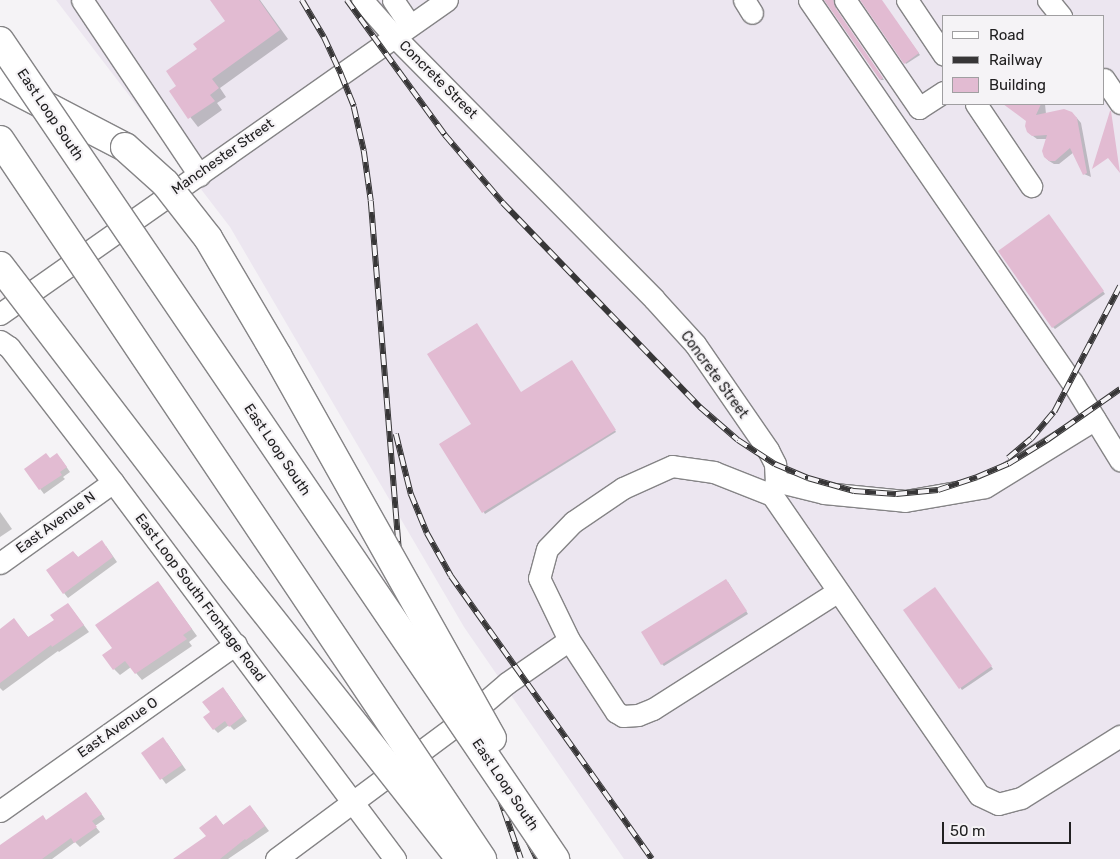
<!DOCTYPE html>
<style>
body{margin:0}
#map{position:relative;width:1120px;height:859px;overflow:hidden;background:#f5f3f6;font-family:Rubik,sans-serif}
div>[style]{position:absolute}
[style*='--x']{left:calc(var(--x)*1px);top:calc(var(--y)*1px);width:calc(var(--w)*1px);rotate:calc(var(--a)*1deg)}
.built>*{inset:0;background:#ece6f0}
.shadow>*{inset:0;background:#0003}
.building>*{inset:0;background:#e2bbd2}
.roads{filter:drop-shadow(1px 0 #858486) drop-shadow(-1px 0 #858486) drop-shadow(0 1px #858486) drop-shadow(0 -1px #858486)}
.minor>*{height:21px;margin:-10.5px;padding:0 10.5px;transform-origin:10.5px;border-radius:10.5px;background:#fff}
.highway>*{height:28px;margin:-14px;padding:0 14px;transform-origin:14px;border-radius:14px;background:#fff}
.rail>*{height:5.5px;margin-top:-2.75px;transform-origin:0;background:repeating-linear-gradient(90deg,#f5f3f6 0 11px,#373637 0 22px);box-sizing:border-box;border-block:1px solid #373637}
.bridges{filter:drop-shadow(1px 0 #858486) drop-shadow(-1px 0 #858486) drop-shadow(0 1px #858486) drop-shadow(0 -1px #858486)}
.highway-bridge>*{height:28px;margin:-14px;padding:0 14px;transform-origin:14px;border-radius:14px;background:#fff}
span{translate:-50% -50%;white-space:nowrap;text-align:center;line-height:1.15;-webkit-text-stroke:4.5px #f5f3f6;paint-order:stroke}
.street-label{font-size:14px;color:#212021}
.legend{position:absolute;left:942px;top:15px;width:162px;height:90px;box-sizing:border-box;background:#f5f3f6;border:1px solid #a09fa1;margin:0;padding:6px 9px;list-style:none;font-size:15px;color:#212021}
.legend li{display:flex;align-items:center;gap:10px;height:25px}
.legend b{width:25px;border:1px solid #a09fa1}
.scale{position:absolute;left:942px;top:822px;width:129px;height:22px;box-sizing:border-box;border:2px solid #212021;border-top:0;padding-left:6px;font-size:15px;line-height:18px;white-space:nowrap;color:#212021;-webkit-text-stroke:4px #f5f3f6;paint-order:stroke}
</style>
<div id="map">
<div class="built">
<div style="clip-path:polygon(evenodd,56px 0,1120px 0,1120px 859px,624px 859px,464px 627px,230px 227px,56px 0,944px 16px,1104px 16px,1104px 104px,944px 104px,944px 16px)"></div>
</div>
<div class="shadow">
<div style="clip-path:polygon(212px 0,260px 0,288px 39px,220px 88px,226px 97px,217px 103px,222px 110px,198px 127px,170px 91px,178px 86px,199px 49px,227px 21px)"></div>
<div style="clip-path:polygon(826px 0,835px 0,836px 10px,884px 80px,881px 80px)"></div>
<div style="clip-path:polygon(862px 0,881px 0,920px 55px,906px 64px)"></div>
<div style="clip-path:polygon(1011px 104px,1045px 104px,1046px 114px,1076px 117px,1081px 123px,1091px 177px,1084px 174px,1074px 152px,1059px 164px,1054px 164px,1049px 161px,1045px 157px,1047px 139px,1037px 139px,1029px 133px,1027px 121px,1013px 110px)"></div>
<div style="clip-path:polygon(1051px 218px,1105px 294px,1055px 329px,1053px 327px)"></div>
<div style="clip-path:polygon(574px 364px,616px 432px,485px 514px,440px 444px)"></div>
<div style="clip-path:polygon(51px 459px,61px 459px,70px 472px,63px 477px,65px 479px,44px 494px,25px 469px)"></div>
<div style="clip-path:polygon(0 512px,12px 529px,0 537px)"></div>
<div style="clip-path:polygon(106px 546px,117px 562px,68px 598px,64px 593px,73px 552px,79px 558px)"></div>
<div style="clip-path:polygon(158px 582px,197px 636px,189px 642px,192px 646px,142px 680px,131px 667px,120px 675px,114px 669px,113px 648px)"></div>
<div style="clip-path:polygon(728px 582px,748px 614px,664px 666px,662px 664px)"></div>
<div style="clip-path:polygon(936px 590px,993px 669px,962px 690px,904px 610px)"></div>
<div style="clip-path:polygon(68px 604px,89px 632px,59px 652px,58px 651px,3px 691px,0 688px,0 630px,14px 620px,29px 638px,55px 620px)"></div>
<div style="clip-path:polygon(227px 693px,247px 721px,234px 730px,229px 725px,218px 733px,214px 729px,212px 712px)"></div>
<div style="clip-path:polygon(167px 743px,186px 770px,166px 784px,143px 753px)"></div>
<div style="clip-path:polygon(90px 798px,105px 819px,95px 826px,100px 832px,80px 847px,75px 842px,52px 859px,0 859px,0 847px)"></div>
<div style="clip-path:polygon(254px 811px,269px 831px,228px 859px,175px 859px,207px 837px,220px 821px,224px 826px)"></div>
</div>
<div class="building">
<div style="clip-path:polygon(210px 0,259px 0,280px 30px,212px 79px,219px 88px,210px 95px,215px 101px,188px 119px,169px 91px,176px 86px,166px 71px,197px 49px,193px 44px,225px 21px)"></div>
<div style="clip-path:polygon(824px 0,833px 0,835px 7px,883px 78px,880px 80px)"></div>
<div style="clip-path:polygon(860px 0,882px 0,919px 53px,904px 64px)"></div>
<div style="clip-path:polygon(1003px 104px,1041px 104px,1036px 115px,1064px 109px,1072px 112px,1077px 118px,1087px 173px,1083px 175px,1070px 148px,1055px 161px,1049px 161px,1044px 157px,1042px 151px,1047px 135px,1032px 136px,1027px 132px,1025px 126px,1026px 121px)"></div>
<div style="clip-path:polygon(1110px 111px,1111px 111px,1120px 173px,1108px 158px,1092px 169px)"></div>
<div style="clip-path:polygon(1049px 214px,1104px 291px,1052px 328px,998px 251px)"></div>
<div style="clip-path:polygon(477px 323px,521px 392px,572px 360px,616px 430px,482px 513px,439px 444px,471px 424px,427px 354px)"></div>
<div style="clip-path:polygon(46px 453px,50px 458px,57px 453px,67px 467px,60px 472px,62px 475px,39px 490px,24px 469px)"></div>
<div style="clip-path:polygon(102px 540px,113px 557px,63px 594px,46px 570px,73px 551px,78px 557px)"></div>
<div style="clip-path:polygon(726px 579px,747px 611px,661px 665px,641px 632px)"></div>
<div style="clip-path:polygon(158px 581px,192px 629px,183px 635px,187px 639px,135px 674px,125px 661px,113px 670px,102px 655px,112px 648px,95px 625px)"></div>
<div style="clip-path:polygon(935px 587px,992px 666px,959px 689px,903px 610px)"></div>
<div style="clip-path:polygon(68px 603px,84px 625px,52px 647px,51px 645px,0 683px,0 629px,14px 618px,28px 637px,54px 620px,50px 615px)"></div>
<div style="clip-path:polygon(223px 687px,243px 716px,229px 727px,225px 721px,213px 730px,203px 717px,210px 712px,202px 702px)"></div>
<div style="clip-path:polygon(163px 737px,182px 765px,160px 780px,141px 753px)"></div>
<div style="clip-path:polygon(86px 792px,102px 814px,92px 821px,97px 827px,74px 843px,71px 838px,42px 859px,0 859px,0 845px,43px 815px,46px 820px)"></div>
<div style="clip-path:polygon(250px 805px,265px 826px,246px 840px,245px 839px,220px 859px,173px 859px,206px 836px,199px 828px,216px 815px,223px 825px)"></div>
</div>
<div class="roads">
<div class="minor">
<div style="--x:82;--y:0;--w:211;--a:56.2"></div>
<div style="--x:362;--y:0;--w:48;--a:48.4"></div>
<div style="--x:394;--y:36;--w:370;--a:45.3"></div>
<div style="--x:654;--y:299;--w:61;--a:47.7"></div>
<div style="--x:695;--y:344;--w:129;--a:55.4"></div>
<div style="--x:768;--y:450;--w:16;--a:63"></div>
<div style="--x:775;--y:464;--w:17;--a:87"></div>
<div style="--x:776;--y:481;--w:49;--a:14"></div>
<div style="--x:824;--y:493;--w:81;--a:5.6"></div>
<div style="--x:905;--y:501;--w:81;--a:-9.9"></div>
<div style="--x:985;--y:487;--w:129;--a:-31.7"></div>
<div style="--x:393;--y:0;--w:30;--a:56"></div>
<div style="--x:744;--y:0;--w:15;--a:58"></div>
<div style="--x:809;--y:0;--w:464;--a:55.5"></div>
<div style="--x:1072;--y:382;--w:92;--a:58.4"></div>
<div style="--x:845;--y:0;--w:131;--a:55.6"></div>
<div style="--x:919;--y:108;--w:30;--a:-33"></div>
<div style="--x:907;--y:0;--w:66;--a:56.1"></div>
<div style="--x:1048;--y:0;--w:21;--a:51"></div>
<div style="--x:1104;--y:79;--w:29;--a:56"></div>
<div style="--x:976;--y:104;--w:99;--a:56.1"></div>
<div style="--x:0;--y:314;--w:546;--a:-35.09"></div>
<div style="--x:0;--y:341;--w:11;--a:34"></div>
<div style="--x:9;--y:347;--w:170;--a:52.4"></div>
<div style="--x:113;--y:482;--w:471;--a:53.2"></div>
<div style="--x:776;--y:481;--w:15;--a:106"></div>
<div style="--x:772;--y:495;--w:62;--a:-158.4"></div>
<div style="--x:714;--y:472;--w:42;--a:-171.9"></div>
<div style="--x:672;--y:466;--w:54;--a:155.8"></div>
<div style="--x:623;--y:488;--w:60;--a:145.8"></div>
<div style="--x:573;--y:522;--w:37;--a:134"></div>
<div style="--x:547;--y:549;--w:30;--a:105"></div>
<div style="--x:539;--y:578;--w:69;--a:64.2"></div>
<div style="--x:569;--y:640;--w:86;--a:56.9"></div>
<div style="--x:616;--y:712;--w:8;--a:30"></div>
<div style="--x:623;--y:716;--w:15;--a:-4"></div>
<div style="--x:638;--y:715;--w:16;--a:-22"></div>
<div style="--x:653;--y:709;--w:219;--a:-32.5"></div>
<div style="--x:772;--y:495;--w:364;--a:55.4"></div>
<div style="--x:979;--y:795;--w:21;--a:25"></div>
<div style="--x:998;--y:804;--w:24;--a:-15"></div>
<div style="--x:1021;--y:798;--w:117;--a:-32.1"></div>
<div style="--x:0;--y:563;--w:139;--a:-35.6"></div>
<div style="--x:0;--y:811;--w:289;--a:-35.3"></div>
<div style="--x:276;--y:859;--w:237;--a:-36.6"></div>
<div style="--x:466;--y:718;--w:54;--a:-40.5"></div>
<div style="--x:507;--y:683;--w:75;--a:-34.7"></div>
</div>
<div class="highway">
<div style="--x:0;--y:82;--w:141;--a:27.5"></div>
</div>
</div>
<div class="rail">
<div style="--x:302;--y:0;--w:43;--a:59.3"></div>
<div style="--x:324;--y:37;--w:41;--a:65.3"></div>
<div style="--x:341;--y:74;--w:35;--a:68"></div>
<div style="--x:354;--y:107;--w:45;--a:77.2"></div>
<div style="--x:364;--y:151;--w:50;--a:82"></div>
<div style="--x:371;--y:201;--w:358;--a:85.4"></div>
<div style="--x:400;--y:558;--w:52;--a:75.4"></div>
<div style="--x:413;--y:608;--w:43;--a:68.2"></div>
<div style="--x:429;--y:648;--w:108;--a:61.3"></div>
<div style="--x:481;--y:743;--w:129;--a:64.2"></div>
<div style="--x:347;--y:0;--w:167;--a:54"></div>
<div style="--x:445;--y:135;--w:89;--a:49.5"></div>
<div style="--x:503;--y:203;--w:284;--a:46"></div>
<div style="--x:700;--y:407;--w:50;--a:41"></div>
<div style="--x:738;--y:440;--w:44;--a:33"></div>
<div style="--x:775;--y:464;--w:36;--a:23"></div>
<div style="--x:808;--y:478;--w:48;--a:15.8"></div>
<div style="--x:854;--y:491;--w:42;--a:4.1"></div>
<div style="--x:896;--y:494;--w:42;--a:-5.4"></div>
<div style="--x:938;--y:490;--w:41;--a:-18.4"></div>
<div style="--x:977;--y:477;--w:34;--a:-23"></div>
<div style="--x:1008;--y:464;--w:46;--a:-31.6"></div>
<div style="--x:1047;--y:440;--w:89;--a:-34.9"></div>
<div style="--x:396;--y:434;--w:62;--a:76"></div>
<div style="--x:411;--y:494;--w:42;--a:67.7"></div>
<div style="--x:427;--y:533;--w:49;--a:60.8"></div>
<div style="--x:451;--y:576;--w:347;--a:54.6"></div>
<div style="--x:1008;--y:458;--w:30;--a:-40"></div>
<div style="--x:1031;--y:439;--w:35;--a:-50"></div>
<div style="--x:1054;--y:412;--w:142;--a:-62.4"></div>
<div style="--x:497;--y:790;--w:73;--a:70.8"></div>
</div>
<div class="bridges">
<div class="highway-bridge">
<div style="--x:0;--y:41;--w:989;--a:55.84"></div>
<div style="--x:0;--y:140;--w:866;--a:56.16"></div>
<div style="--x:125;--y:147;--w:54;--a:42"></div>
<div style="--x:165;--y:183;--w:70;--a:52"></div>
<div style="--x:208;--y:238;--w:138;--a:59.5"></div>
<div style="--x:278;--y:357;--w:437;--a:60.7"></div>
<div style="--x:0;--y:266;--w:385;--a:52.6"></div>
<div style="--x:234;--y:572;--w:366;--a:51.7"></div>
</div>
</div>
<div class="street-label">
<span style="left:438px;top:80px;rotate:45deg">Concrete Street</span>
<span style="left:50px;top:115px;rotate:56deg">East Loop South</span>
<span style="left:223px;top:157px;rotate:-35deg">Manchester Street</span>
<span style="left:714px;top:375px;rotate:54deg">Concrete Street</span>
<span style="left:277px;top:450px;rotate:56deg">East Loop South</span>
<span style="left:56px;top:523px;rotate:-36deg">East Avenue N</span>
<span style="left:200px;top:598px;rotate:53deg">East Loop South Frontage Road</span>
<span style="left:118px;top:728px;rotate:-35deg">East Avenue O</span>
<span style="left:505px;top:785px;rotate:56deg">East Loop South</span>
</div>
<ul class="legend">
<li><b style="height:6px;background:#fff"></b>Road</li>
<li><b style="height:6px;background:#373637"></b>Railway</li>
<li><b style="height:14px;background:#e2bbd2"></b>Building</li>
</ul>
<div class="scale">50 m</div>
</div>
